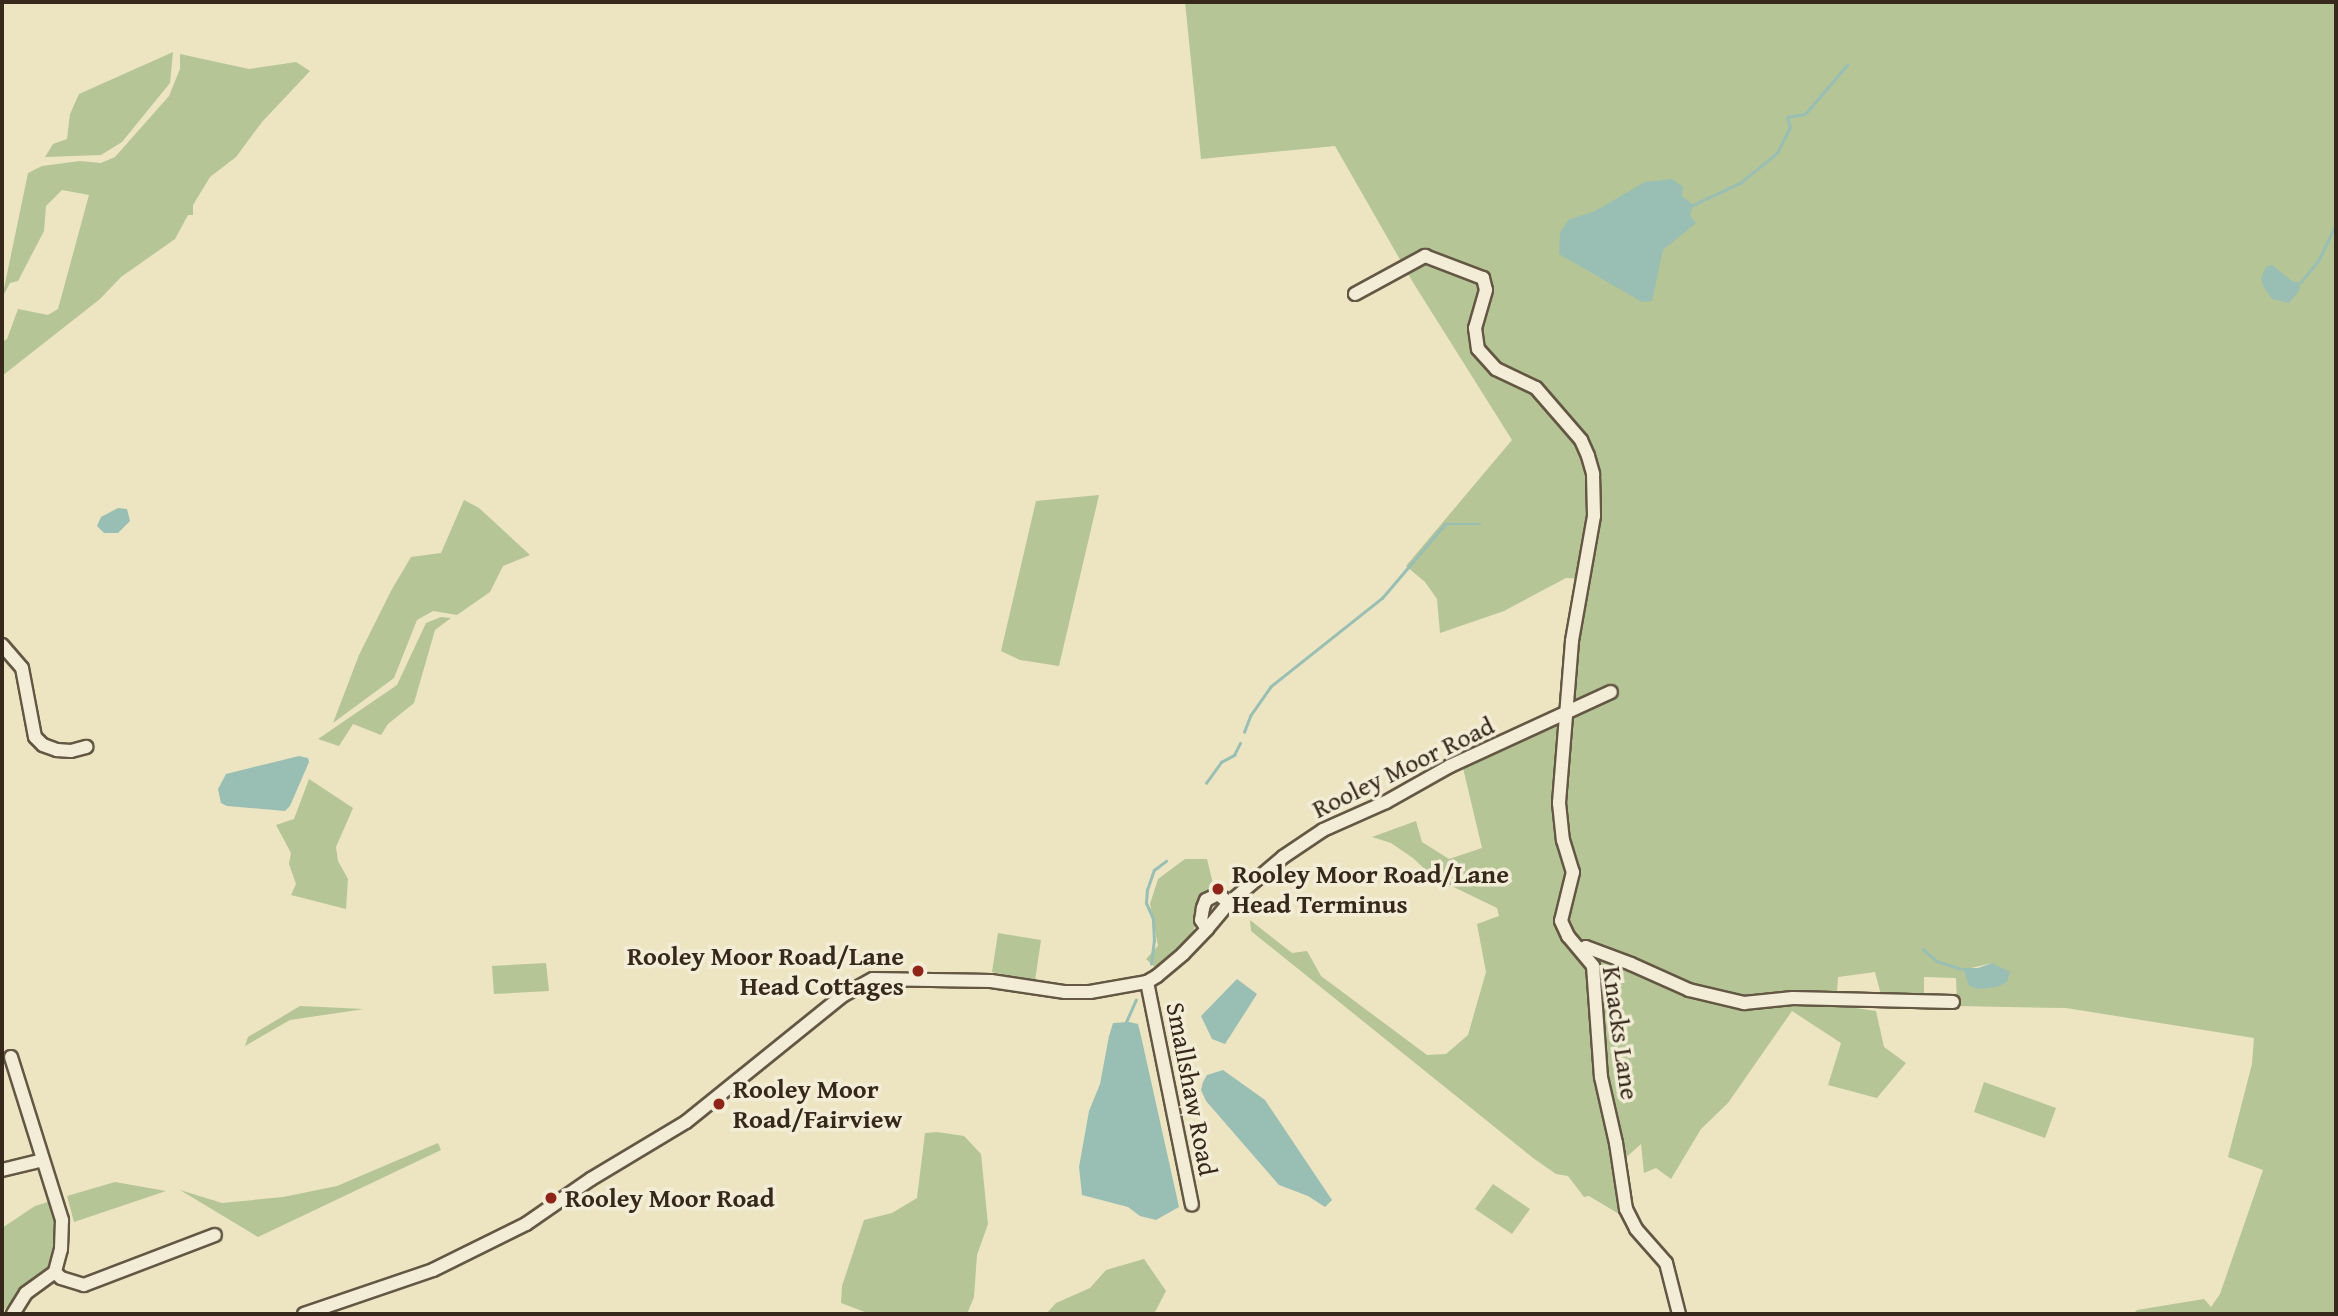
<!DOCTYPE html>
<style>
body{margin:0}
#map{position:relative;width:2338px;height:1316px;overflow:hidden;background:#ede4c2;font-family:"Gentium Book Plus",serif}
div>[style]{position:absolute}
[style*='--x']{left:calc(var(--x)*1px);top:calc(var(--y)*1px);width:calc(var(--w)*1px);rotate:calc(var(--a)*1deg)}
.green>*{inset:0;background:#b5c595}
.water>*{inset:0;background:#99bfb4}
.stream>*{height:2.5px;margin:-1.25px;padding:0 1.25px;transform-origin:1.25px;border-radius:1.25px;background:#99bfb4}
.roads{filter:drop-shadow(2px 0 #645744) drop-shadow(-2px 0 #645744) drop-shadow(0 2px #645744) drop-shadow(0 -2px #645744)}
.minor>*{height:12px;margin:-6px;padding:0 6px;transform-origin:6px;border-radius:6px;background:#f3edd7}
.dots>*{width:19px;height:19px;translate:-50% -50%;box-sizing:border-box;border:4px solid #f3edd7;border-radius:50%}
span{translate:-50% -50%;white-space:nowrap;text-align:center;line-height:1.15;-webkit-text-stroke:7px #f3edd7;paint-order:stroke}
.street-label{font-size:26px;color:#36281a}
.poi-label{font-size:26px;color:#36281a;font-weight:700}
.left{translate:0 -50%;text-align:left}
.right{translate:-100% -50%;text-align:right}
.frame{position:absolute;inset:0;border:4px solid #36281a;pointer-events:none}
</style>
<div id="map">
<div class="green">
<div style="clip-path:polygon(evenodd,1185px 2px,2336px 2px,2336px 1314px,2133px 1314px,2137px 1310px,2204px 1299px,2211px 1307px,2220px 1294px,2263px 1170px,2228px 1157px,2252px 1064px,2254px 1038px,2066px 1008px,1957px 1006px,1956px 978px,1924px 977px,1924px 997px,1881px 995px,1875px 972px,1838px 977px,1837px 992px,1805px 993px,1821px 1003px,1876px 1011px,1884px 1047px,1906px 1063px,1877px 1098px,1828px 1085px,1841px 1043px,1792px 1011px,1728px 1103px,1701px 1129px,1671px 1179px,1656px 1168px,1644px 1173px,1641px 1144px,1613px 1169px,1621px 1210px,1619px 1214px,1589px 1196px,1584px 1197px,1568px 1176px,1556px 1174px,1533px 1158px,1251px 931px,1250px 920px,1292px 953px,1307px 951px,1321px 976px,1427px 1055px,1446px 1054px,1468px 1035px,1486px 972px,1477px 924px,1499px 916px,1497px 908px,1433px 877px,1413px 858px,1391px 843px,1372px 837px,1416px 821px,1422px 842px,1449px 859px,1482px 848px,1463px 768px,1574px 715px,1573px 675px,1587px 579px,1566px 578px,1504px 611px,1440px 633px,1437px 599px,1425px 582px,1406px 566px,1512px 440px,1414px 284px,1335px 146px,1201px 159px,1185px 2px,1992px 963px,1997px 987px,1969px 986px,1967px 969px,1992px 963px)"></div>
<div style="clip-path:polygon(173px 52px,170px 83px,122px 142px,101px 155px,45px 157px,53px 144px,67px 139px,70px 114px,79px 94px)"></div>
<div style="clip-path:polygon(180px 54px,249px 69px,296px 62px,310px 71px,262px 122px,236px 157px,210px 177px,193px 205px,193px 215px,188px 215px,175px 239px,121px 277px,100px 299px,2px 376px,2px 342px,7px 339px,18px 309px,48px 315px,58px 309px,89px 195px,62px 190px,46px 206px,44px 231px,18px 281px,10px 283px,2px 298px,28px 173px,42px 166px,80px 161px,101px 163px,115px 157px,169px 96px,180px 69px)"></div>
<div style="clip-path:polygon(1099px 495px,1059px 666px,1020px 660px,1001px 651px,1036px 501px)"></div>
<div style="clip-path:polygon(464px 500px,479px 508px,530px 555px,503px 566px,490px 592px,457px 615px,433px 611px,417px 620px,394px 678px,333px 723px,359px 655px,392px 589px,411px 557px,441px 553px)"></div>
<div style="clip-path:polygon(441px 617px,451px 618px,435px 630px,414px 703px,388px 724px,381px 735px,353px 724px,339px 746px,318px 739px,397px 685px,426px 623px)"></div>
<div style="clip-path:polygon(309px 779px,353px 808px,336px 847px,338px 861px,348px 879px,346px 909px,291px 895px,296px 884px,289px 864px,291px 853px,276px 825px,294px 819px)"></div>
<div style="clip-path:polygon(1185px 859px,1207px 859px,1214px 888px,1203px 896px,1192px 936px,1157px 969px,1146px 959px,1158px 946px,1150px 904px,1158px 879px)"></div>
<div style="clip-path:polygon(998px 933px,1041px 940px,1035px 981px,992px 972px)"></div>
<div style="clip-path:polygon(546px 963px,549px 991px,494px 994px,492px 966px)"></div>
<div style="clip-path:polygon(300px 1006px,364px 1009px,290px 1020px,245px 1046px,248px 1037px)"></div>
<div style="clip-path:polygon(1984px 1082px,2056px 1108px,2045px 1138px,1974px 1112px)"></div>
<div style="clip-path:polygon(937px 1132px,964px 1136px,981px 1154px,988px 1224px,977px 1255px,974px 1297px,967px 1314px,870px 1314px,841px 1303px,842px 1286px,864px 1220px,892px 1213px,917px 1198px,925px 1133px)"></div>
<div style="clip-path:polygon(438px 1143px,441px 1150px,258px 1237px,180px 1190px,222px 1203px,283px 1197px,337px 1186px)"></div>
<div style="clip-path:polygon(115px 1182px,166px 1191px,74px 1222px,67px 1196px)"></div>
<div style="clip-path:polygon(1493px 1184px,1530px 1209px,1512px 1234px,1475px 1209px)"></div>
<div style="clip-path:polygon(51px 1201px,57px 1225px,50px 1265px,21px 1290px,2px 1312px,2px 1228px,35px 1206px)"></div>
<div style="clip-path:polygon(1144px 1259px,1166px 1291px,1154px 1314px,1046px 1314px,1056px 1303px,1090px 1288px,1106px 1270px)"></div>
</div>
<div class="water">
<div style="clip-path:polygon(1672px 179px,1683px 187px,1682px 196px,1693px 205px,1690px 216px,1696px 223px,1663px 250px,1652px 301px,1642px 302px,1559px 254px,1560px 233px,1568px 220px,1595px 211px,1645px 182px)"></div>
<div style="clip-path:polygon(2272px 265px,2292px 281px,2300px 283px,2299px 291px,2289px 303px,2272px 299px,2263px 286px,2261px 278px,2266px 267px)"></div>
<div style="clip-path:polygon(118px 508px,127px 509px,130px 521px,118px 533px,104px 533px,97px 526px,101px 517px)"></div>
<div style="clip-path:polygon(299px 756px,308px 758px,309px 762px,290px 806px,285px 811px,227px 806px,221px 803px,218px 789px,226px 774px)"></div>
<div style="clip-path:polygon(1992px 963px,2010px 972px,2007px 982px,1997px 987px,1979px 989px,1969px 986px,1963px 968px,1978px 968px)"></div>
<div style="clip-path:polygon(1237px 979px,1257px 994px,1225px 1044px,1212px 1039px,1201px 1016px)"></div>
<div style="clip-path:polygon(1129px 1022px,1138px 1024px,1141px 1036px,1179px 1207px,1156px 1220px,1140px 1216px,1128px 1207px,1082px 1195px,1079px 1167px,1089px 1111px,1100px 1084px,1109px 1036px,1113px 1023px)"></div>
<div style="clip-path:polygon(1223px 1070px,1265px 1100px,1332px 1200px,1325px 1207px,1308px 1196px,1279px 1185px,1206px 1101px,1201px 1090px,1203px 1082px,1207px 1075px)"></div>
</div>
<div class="stream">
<div style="--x:1693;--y:205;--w:52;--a:-25.1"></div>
<div style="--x:1740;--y:183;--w:48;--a:-39"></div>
<div style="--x:1777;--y:153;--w:28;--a:-63"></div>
<div style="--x:1790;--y:128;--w:11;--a:-105"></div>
<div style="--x:1787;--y:117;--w:18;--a:-9"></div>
<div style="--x:1805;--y:114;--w:65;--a:-49.4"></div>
<div style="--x:2300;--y:283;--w:28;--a:-51"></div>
<div style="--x:2318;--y:261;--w:41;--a:-64.1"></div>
<div style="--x:1244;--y:732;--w:17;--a:-69"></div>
<div style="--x:1250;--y:716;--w:35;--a:-55"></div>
<div style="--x:1270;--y:687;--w:143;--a:-38.5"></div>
<div style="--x:1382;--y:598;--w:97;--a:-49.6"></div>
<div style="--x:1445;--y:524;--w:35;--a:0"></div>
<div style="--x:1206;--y:783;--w:26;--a:-54"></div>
<div style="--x:1221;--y:762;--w:15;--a:-28"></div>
<div style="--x:1234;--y:755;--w:13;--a:-63"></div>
<div style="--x:1923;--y:949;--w:18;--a:41"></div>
<div style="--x:1937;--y:961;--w:26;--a:18"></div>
<div style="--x:1151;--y:964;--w:23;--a:-83"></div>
<div style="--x:1154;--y:941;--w:22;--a:-93"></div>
<div style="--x:1153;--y:919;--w:17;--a:-114"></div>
<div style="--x:1146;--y:903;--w:13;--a:-86"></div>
<div style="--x:1147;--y:890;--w:21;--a:-71"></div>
<div style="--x:1154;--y:870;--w:15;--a:-37"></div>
<div style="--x:1126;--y:1022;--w:24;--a:-66"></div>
</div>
<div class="roads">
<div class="minor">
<div style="--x:1355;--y:294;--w:80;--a:-28.5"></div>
<div style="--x:1425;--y:256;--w:62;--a:20.8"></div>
<div style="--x:1483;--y:278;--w:12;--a:76"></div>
<div style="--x:1486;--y:290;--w:40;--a:106"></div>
<div style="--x:1475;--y:328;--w:21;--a:82"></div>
<div style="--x:1478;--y:349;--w:27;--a:48"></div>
<div style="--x:1496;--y:369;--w:44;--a:25.4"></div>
<div style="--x:1536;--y:388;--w:69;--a:49.1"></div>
<div style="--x:1581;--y:440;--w:17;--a:66"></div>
<div style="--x:1588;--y:456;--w:19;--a:74"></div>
<div style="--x:1593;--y:474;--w:42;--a:88.6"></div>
<div style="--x:1594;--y:516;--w:127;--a:100"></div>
<div style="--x:1572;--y:641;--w:163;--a:94.6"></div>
<div style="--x:1559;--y:803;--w:37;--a:84"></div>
<div style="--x:1563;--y:840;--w:34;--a:73"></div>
<div style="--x:1573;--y:872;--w:50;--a:103.8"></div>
<div style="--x:1561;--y:921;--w:17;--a:65"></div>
<div style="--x:1568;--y:936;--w:39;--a:50"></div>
<div style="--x:1593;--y:966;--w:111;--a:85.9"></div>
<div style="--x:1601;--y:1077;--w:68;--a:77.2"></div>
<div style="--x:1616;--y:1143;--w:67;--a:81.4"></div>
<div style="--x:1626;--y:1209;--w:22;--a:63"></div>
<div style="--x:1636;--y:1229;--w:45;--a:48.6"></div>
<div style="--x:1666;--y:1263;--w:53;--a:75.7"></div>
<div style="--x:2;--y:645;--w:30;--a:49"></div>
<div style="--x:22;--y:668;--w:70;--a:79.3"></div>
<div style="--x:35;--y:737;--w:11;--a:45"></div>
<div style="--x:43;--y:745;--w:15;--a:20"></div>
<div style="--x:57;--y:750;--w:14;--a:4"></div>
<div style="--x:71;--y:751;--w:16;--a:-15"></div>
<div style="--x:1229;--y:903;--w:71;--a:-40.4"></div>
<div style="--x:1283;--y:857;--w:48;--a:-34"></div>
<div style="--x:1323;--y:830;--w:69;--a:-24"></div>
<div style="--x:1386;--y:802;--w:73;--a:-29.4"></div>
<div style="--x:1450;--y:766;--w:177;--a:-24.7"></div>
<div style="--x:1581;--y:949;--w:5;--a:-22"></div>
<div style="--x:1586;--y:947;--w:48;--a:20.7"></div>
<div style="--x:1631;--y:964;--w:64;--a:24.1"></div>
<div style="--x:1689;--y:990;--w:57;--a:13.3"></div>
<div style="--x:1744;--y:1003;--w:49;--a:-5.8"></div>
<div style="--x:1793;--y:998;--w:160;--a:1.4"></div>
<div style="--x:1147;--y:982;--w:227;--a:78.6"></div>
<div style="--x:11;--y:1057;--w:171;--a:72.6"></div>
<div style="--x:62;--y:1220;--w:29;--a:92"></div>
<div style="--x:61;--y:1249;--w:24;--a:105"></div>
<div style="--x:55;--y:1272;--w:36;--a:144"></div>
<div style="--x:26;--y:1293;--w:25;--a:122"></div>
<div style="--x:2;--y:1170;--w:42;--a:-13.7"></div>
<div style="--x:55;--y:1272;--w:8;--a:45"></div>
<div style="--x:61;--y:1278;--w:24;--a:17"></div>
<div style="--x:84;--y:1285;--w:140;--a:-20.9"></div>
<div style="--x:304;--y:1314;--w:136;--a:-18.8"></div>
<div style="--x:433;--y:1270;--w:104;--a:-26.3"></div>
<div style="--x:526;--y:1224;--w:79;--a:-34.7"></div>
<div style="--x:591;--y:1179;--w:111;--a:-31"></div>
<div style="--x:686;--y:1122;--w:201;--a:-38.9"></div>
<div style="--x:842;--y:996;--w:35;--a:-29"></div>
<div style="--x:873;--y:979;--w:118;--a:1"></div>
<div style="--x:991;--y:981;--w:75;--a:8.5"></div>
<div style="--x:1065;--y:992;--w:25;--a:0"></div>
<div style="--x:1090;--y:992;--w:58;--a:-10"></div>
<div style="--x:1147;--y:982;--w:12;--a:-31"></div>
<div style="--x:1157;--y:976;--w:34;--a:-40"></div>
<div style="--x:1183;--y:954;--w:35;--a:-46"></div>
<div style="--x:1207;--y:929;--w:34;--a:-50"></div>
<div style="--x:1229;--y:903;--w:14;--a:-141"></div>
<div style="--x:1218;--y:894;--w:13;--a:153"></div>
<div style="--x:1206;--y:900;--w:9;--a:111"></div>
<div style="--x:1203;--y:908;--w:12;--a:99"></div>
<div style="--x:1201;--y:920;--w:11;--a:56"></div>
</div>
</div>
<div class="dots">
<div style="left:1218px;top:889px;background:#8f2418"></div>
<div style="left:918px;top:971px;background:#8f2418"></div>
<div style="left:719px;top:1104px;background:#8f2418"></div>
<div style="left:551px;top:1198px;background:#8f2418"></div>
</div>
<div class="street-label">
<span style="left:1403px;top:767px;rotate:-26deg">Rooley Moor Road</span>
<span style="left:1621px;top:1033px;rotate:82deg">Knacks Lane</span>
<span style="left:1192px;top:1089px;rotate:79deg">Smallshaw Road</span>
</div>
<div class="poi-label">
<span class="left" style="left:1232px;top:889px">Rooley Moor Road/Lane<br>Head Terminus</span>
<span class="right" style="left:904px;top:971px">Rooley Moor Road/Lane<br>Head Cottages</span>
<span class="left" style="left:733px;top:1104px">Rooley Moor<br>Road/Fairview</span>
<span class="left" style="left:565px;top:1198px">Rooley Moor Road</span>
</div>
<div class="frame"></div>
</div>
